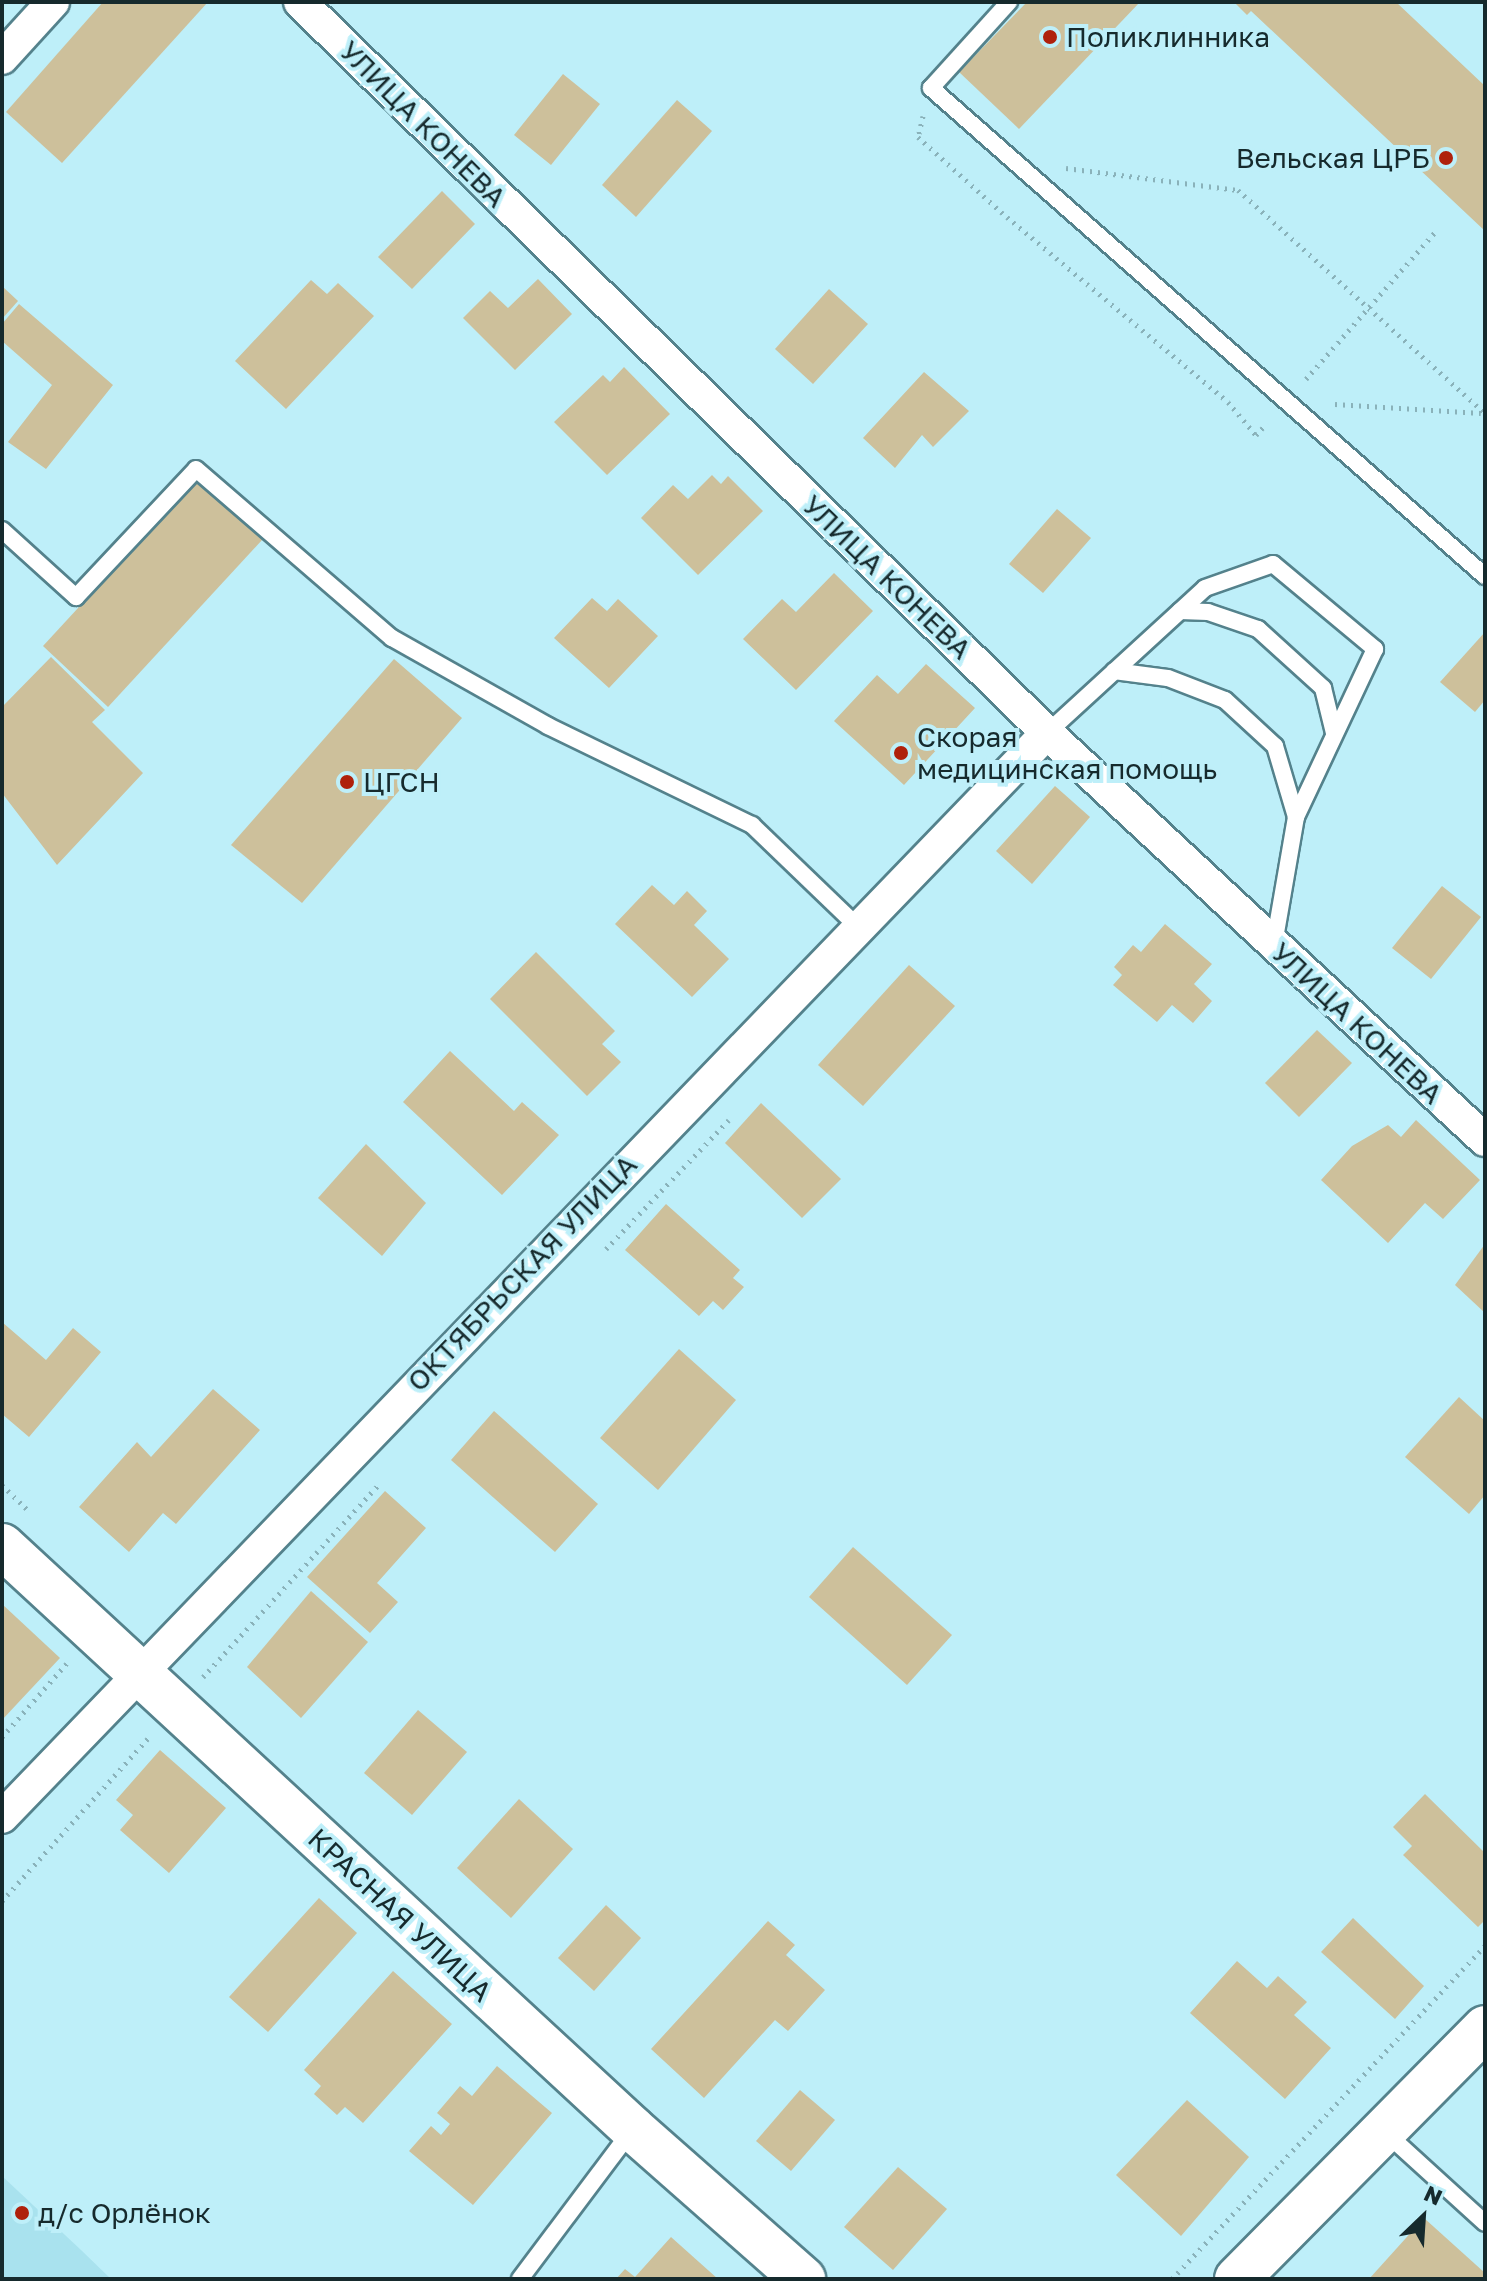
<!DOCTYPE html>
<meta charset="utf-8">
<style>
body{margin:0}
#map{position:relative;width:1487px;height:2281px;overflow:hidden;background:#beeff9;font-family:"Golos Text",sans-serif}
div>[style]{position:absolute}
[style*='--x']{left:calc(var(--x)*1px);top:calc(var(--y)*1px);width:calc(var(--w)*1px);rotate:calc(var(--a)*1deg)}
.built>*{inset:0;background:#a9e2ee}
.building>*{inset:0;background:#cdc09b}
.path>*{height:5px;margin-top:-2.5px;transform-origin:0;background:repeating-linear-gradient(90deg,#8ab2ba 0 2px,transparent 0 8px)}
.roads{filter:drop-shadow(2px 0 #54828c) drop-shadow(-2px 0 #54828c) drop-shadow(0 2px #54828c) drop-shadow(0 -2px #54828c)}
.lane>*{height:16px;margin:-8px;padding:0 8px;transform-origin:8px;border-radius:8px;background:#fff}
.street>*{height:32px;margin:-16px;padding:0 16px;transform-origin:16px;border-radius:16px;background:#fff}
.secondary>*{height:44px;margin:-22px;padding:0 22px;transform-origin:22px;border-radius:22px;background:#fff}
.dots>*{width:22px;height:22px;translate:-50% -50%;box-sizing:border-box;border:4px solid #beeff9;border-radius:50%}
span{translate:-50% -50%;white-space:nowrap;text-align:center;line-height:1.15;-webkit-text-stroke:8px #beeff9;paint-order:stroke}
.poi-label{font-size:28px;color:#162a2d}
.left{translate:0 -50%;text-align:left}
.right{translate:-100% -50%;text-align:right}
.street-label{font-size:28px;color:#162a2d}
.frame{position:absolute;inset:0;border:4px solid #162a2d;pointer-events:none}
.north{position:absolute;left:1383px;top:2177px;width:80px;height:80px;-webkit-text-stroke:6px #beeff9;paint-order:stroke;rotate:25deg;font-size:22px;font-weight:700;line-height:32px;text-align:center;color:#162a2d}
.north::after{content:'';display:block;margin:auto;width:28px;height:36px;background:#162a2d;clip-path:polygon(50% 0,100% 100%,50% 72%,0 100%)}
</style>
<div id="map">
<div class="built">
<div style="clip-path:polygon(2px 2176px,81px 2250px,111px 2279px,2px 2279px)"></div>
</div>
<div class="building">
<div style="clip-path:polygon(103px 2px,208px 2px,62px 163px,6px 112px)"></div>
<div style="clip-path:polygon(1027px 2px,1140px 2px,1019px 129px,959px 72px)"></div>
<div style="clip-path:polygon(1234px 2px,1396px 2px,1485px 86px,1485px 231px,1251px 11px,1247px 15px)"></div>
<div style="clip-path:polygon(563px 74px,600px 104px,551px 165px,514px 135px)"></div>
<div style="clip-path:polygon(677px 100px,712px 131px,636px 217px,602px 185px)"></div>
<div style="clip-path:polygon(442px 191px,475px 224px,412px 289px,378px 257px)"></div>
<div style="clip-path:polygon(538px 279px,572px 314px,515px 370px,463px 318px,490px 291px,508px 308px)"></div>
<div style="clip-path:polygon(311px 280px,327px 294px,338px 283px,374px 316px,286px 409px,235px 361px)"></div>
<div style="clip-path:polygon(2px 286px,18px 301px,2px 319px)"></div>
<div style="clip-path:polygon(829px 289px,868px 324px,813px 384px,775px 349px)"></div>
<div style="clip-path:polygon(19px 304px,113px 385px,46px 469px,8px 442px,52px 385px,2px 341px,2px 324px)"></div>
<div style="clip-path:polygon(624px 367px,670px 414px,607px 475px,554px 422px,603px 375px,610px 382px)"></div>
<div style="clip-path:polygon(924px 372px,969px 411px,933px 447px,922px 435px,895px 468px,863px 438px)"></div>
<div style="clip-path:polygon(712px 475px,721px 484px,728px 476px,763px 511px,698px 575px,641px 518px,673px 485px,688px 499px)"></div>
<div style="clip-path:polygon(197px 479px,263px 539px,108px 707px,43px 646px)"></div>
<div style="clip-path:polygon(1057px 509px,1091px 538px,1043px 593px,1009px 564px)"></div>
<div style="clip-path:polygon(834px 573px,873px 611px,796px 690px,743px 639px,782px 599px,796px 612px)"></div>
<div style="clip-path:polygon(592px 598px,607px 611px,618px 599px,658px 636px,609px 688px,554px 638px)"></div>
<div style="clip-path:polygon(1485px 632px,1485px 700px,1475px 712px,1440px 682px)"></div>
<div style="clip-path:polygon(51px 657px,105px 710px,92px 722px,143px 773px,57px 865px,2px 793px,2px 707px)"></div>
<div style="clip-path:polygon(394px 659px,462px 718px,302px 903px,231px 845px)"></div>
<div style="clip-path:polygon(926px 664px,975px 708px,904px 785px,834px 721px,877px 675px,898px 694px)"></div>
<div style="clip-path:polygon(1055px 786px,1090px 817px,1032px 884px,996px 851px)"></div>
<div style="clip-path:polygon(652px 885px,674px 905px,687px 891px,707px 911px,694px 925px,729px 959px,692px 997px,615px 924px)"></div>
<div style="clip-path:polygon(1442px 886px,1481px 917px,1431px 979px,1392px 948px)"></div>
<div style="clip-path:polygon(1165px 924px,1212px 964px,1194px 984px,1212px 1001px,1193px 1023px,1172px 1005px,1157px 1022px,1113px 985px,1122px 975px,1114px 967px,1133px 945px,1141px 952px)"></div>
<div style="clip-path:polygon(536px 952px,615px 1031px,602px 1044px,621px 1062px,587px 1096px,490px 999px)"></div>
<div style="clip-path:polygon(909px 965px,955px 1006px,863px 1106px,818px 1065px)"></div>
<div style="clip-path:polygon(1317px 1030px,1352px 1063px,1299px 1117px,1265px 1083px)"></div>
<div style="clip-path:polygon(450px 1051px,514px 1111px,522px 1102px,559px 1135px,502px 1195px,403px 1102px)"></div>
<div style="clip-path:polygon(761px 1103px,841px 1179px,802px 1218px,725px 1143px)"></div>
<div style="clip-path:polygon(1416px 1120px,1480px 1180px,1443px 1219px,1425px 1203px,1388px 1243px,1321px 1180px,1352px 1146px,1388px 1125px,1401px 1137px)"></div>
<div style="clip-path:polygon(366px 1144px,426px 1203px,382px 1256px,318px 1198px)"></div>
<div style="clip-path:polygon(666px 1204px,740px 1270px,733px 1278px,744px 1287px,723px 1310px,713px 1301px,699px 1316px,625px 1250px)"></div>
<div style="clip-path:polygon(1485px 1244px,1485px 1313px,1455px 1285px)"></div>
<div style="clip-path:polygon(2px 1322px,46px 1360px,73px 1328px,101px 1352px,29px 1437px,2px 1414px)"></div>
<div style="clip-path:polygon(679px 1349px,736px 1400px,658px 1490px,600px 1438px)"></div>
<div style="clip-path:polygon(213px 1389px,260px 1430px,176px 1524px,163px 1513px,129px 1552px,79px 1507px,137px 1442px,151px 1457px)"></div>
<div style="clip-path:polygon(1459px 1397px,1485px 1421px,1485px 1495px,1469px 1514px,1405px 1457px)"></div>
<div style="clip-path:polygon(494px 1411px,598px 1504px,555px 1552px,451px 1460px)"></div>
<div style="clip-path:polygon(385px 1491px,426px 1528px,377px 1583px,398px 1602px,370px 1633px,307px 1577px)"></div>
<div style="clip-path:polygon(853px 1547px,952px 1635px,907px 1685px,809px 1597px)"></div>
<div style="clip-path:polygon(311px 1591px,368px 1642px,301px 1718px,247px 1667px)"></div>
<div style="clip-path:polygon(2px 1604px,60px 1658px,2px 1720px)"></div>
<div style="clip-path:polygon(418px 1710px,467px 1752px,412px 1815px,364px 1773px)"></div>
<div style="clip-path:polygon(160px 1750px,226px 1808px,169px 1873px,120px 1830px,133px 1815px,116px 1800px)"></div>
<div style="clip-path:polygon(1425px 1794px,1485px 1853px,1485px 1920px,1478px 1927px,1403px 1855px,1412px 1846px,1393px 1827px)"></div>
<div style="clip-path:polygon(519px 1799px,573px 1849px,511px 1918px,457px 1868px)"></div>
<div style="clip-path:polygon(319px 1898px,357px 1933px,268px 2032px,229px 1997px)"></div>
<div style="clip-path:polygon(606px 1905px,641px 1938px,594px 1991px,558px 1958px)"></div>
<div style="clip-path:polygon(1353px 1918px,1424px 1986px,1395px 2019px,1321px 1952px)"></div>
<div style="clip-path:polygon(768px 1921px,795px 1945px,786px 1955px,825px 1990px,788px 2031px,775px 2020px,704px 2098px,651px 2049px)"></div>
<div style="clip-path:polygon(1237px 1961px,1267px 1988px,1278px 1976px,1307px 2002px,1294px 2015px,1331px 2048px,1285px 2099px,1190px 2013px)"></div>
<div style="clip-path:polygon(393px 1971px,452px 2024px,363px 2123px,345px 2107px,337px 2115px,314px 2094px,321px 2086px,304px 2070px)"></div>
<div style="clip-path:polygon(497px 2066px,552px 2113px,473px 2205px,409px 2151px,431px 2126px,441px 2135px,450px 2124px,437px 2113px,460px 2086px,472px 2096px)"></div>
<div style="clip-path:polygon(800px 2090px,835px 2120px,791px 2171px,756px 2141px)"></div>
<div style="clip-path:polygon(1187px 2100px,1249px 2157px,1181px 2236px,1116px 2175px)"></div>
<div style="clip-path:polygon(898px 2167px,947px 2209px,893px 2270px,844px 2227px)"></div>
<div style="clip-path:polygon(1424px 2218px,1485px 2273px,1485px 2279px,1369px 2279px)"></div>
<div style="clip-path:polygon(671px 2237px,718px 2279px,616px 2279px,625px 2269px,635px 2277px)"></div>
</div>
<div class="path">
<div style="--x:923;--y:116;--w:22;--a:103"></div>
<div style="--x:918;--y:137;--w:120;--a:42"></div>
<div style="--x:1007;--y:217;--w:288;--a:39.9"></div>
<div style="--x:1228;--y:402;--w:43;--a:49.7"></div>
<div style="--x:1256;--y:435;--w:16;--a:-47"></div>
<div style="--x:1066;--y:168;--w:173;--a:7.3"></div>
<div style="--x:1238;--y:190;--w:333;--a:42.1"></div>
<div style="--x:1306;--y:379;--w:198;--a:-48.7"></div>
<div style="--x:1335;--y:404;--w:146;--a:3.5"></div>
<div style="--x:606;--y:1249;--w:178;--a:-46.4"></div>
<div style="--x:2;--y:1485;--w:37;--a:44"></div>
<div style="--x:203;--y:1677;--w:263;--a:-47.6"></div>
<div style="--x:2;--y:1737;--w:98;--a:-48.7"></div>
<div style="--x:2;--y:1901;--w:219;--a:-48.1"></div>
<div style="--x:1172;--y:2279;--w:457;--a:-46.8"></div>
</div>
<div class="roads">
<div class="lane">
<div style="--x:1009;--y:2;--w:116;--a:132.2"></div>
<div style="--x:931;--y:88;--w:738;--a:41.38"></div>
<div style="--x:2;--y:530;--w:100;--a:42.2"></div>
<div style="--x:76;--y:597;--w:175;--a:-46.8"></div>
<div style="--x:196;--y:469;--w:259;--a:40.8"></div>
<div style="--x:392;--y:638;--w:179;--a:29.4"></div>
<div style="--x:548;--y:726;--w:227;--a:25.9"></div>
<div style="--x:752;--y:825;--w:146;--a:43.9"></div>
<div style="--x:1180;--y:611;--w:28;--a:2"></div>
<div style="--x:1208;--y:612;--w:53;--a:18.8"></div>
<div style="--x:1258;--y:629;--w:88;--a:42.2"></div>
<div style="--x:1323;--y:688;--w:46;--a:76.3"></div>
<div style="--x:1114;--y:671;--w:54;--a:7.4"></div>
<div style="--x:1168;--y:678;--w:61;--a:21.1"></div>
<div style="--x:1225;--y:700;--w:68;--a:42.6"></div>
<div style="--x:1275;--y:746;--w:74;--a:73.5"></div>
<div style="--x:1047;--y:733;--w:214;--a:-42.5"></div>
<div style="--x:1205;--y:588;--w:72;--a:-19.4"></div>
<div style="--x:1273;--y:564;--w:133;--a:39.8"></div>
<div style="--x:1375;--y:649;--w:186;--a:115.2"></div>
<div style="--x:1296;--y:817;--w:130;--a:99.8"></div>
<div style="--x:1385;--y:2132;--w:135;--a:42.3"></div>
<div style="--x:520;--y:2279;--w:186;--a:-53.1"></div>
</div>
<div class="street">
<div style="--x:300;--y:2;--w:1045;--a:44.38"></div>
<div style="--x:1047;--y:733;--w:598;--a:42.9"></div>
<div style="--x:2;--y:58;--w:76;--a:-47.7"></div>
<div style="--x:2;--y:1817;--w:1506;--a:-46.05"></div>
</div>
<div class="secondary">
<div style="--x:2;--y:1546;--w:859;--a:42.74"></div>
<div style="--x:633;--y:2129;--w:227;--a:41.4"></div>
<div style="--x:1237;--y:2279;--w:353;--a:-45.3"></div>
</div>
</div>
<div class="dots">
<div style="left:1050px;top:37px;background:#af210c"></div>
<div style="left:1446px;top:158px;background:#af210c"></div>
<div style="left:901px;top:753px;background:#af210c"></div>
<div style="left:347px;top:782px;background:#af210c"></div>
<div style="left:22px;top:2213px;background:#af210c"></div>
</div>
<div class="poi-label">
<span class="left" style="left:1066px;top:37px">Поликлинника</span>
<span class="right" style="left:1430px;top:158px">Вельская ЦРБ</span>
<span class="left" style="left:917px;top:753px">Скорая<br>медицинская помощь</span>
<span class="left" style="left:363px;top:782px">ЦГСН</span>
<span class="left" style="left:38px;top:2213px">д/с Орлёнок</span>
</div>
<div class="street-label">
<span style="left:423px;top:124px;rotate:45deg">УЛИЦА КОНЕВА</span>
<span style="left:887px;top:577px;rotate:44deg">УЛИЦА КОНЕВА</span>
<span style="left:1357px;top:1023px;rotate:43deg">УЛИЦА КОНЕВА</span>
<span style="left:522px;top:1273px;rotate:-46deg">ОКТЯБРЬСКАЯ УЛИЦА</span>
<span style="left:400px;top:1915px;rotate:43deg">КРАСНАЯ УЛИЦА</span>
</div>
<div class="frame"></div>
<div class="north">N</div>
</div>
